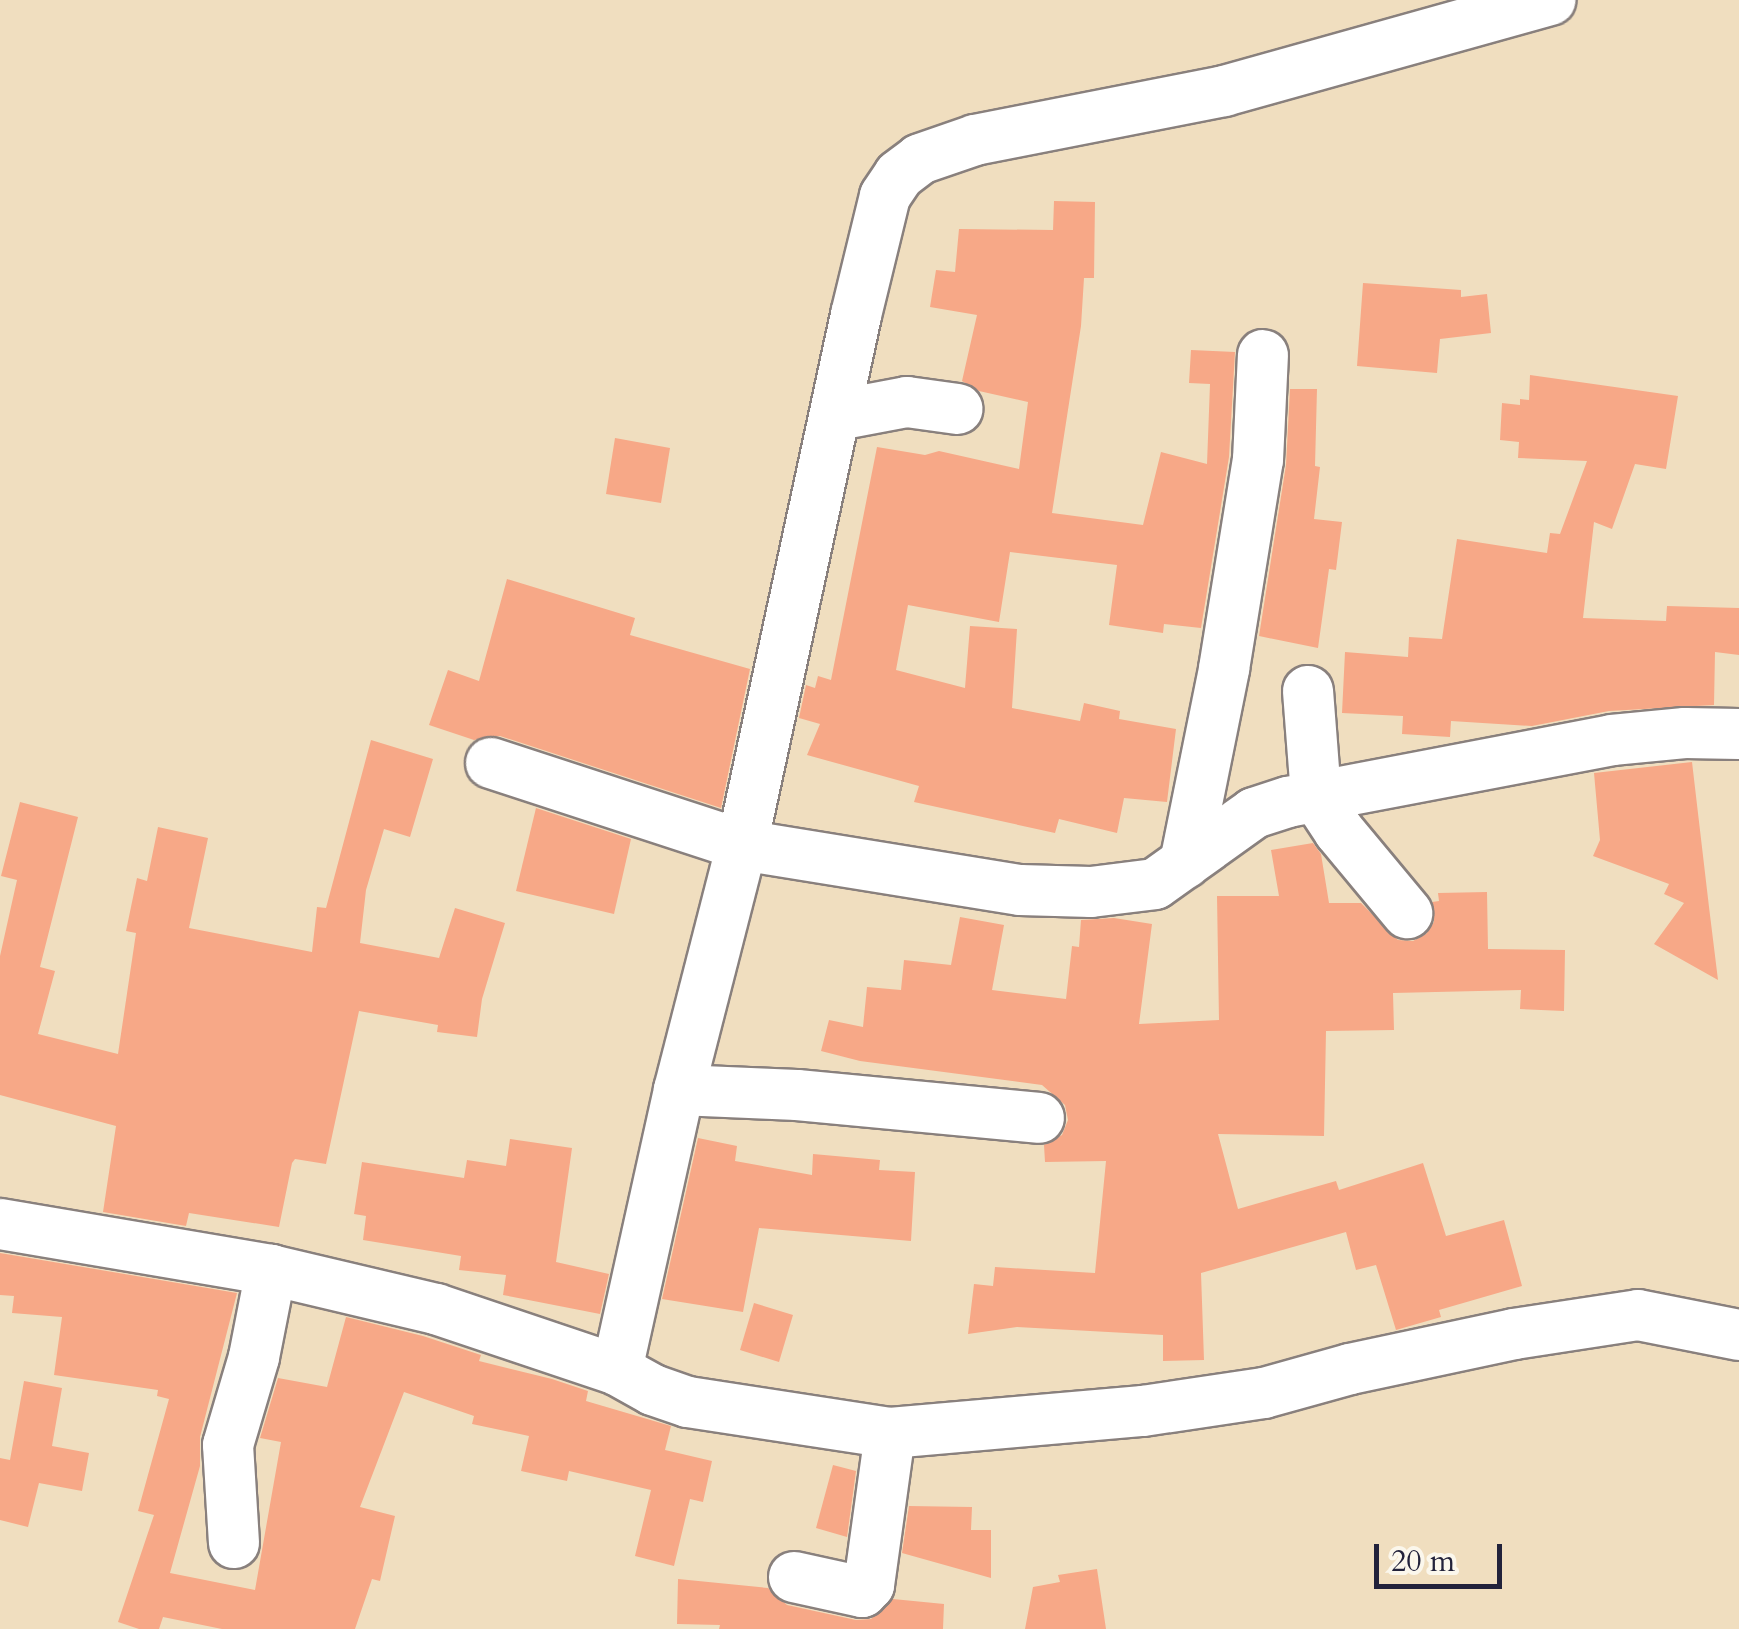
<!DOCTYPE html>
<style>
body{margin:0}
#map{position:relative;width:1739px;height:1629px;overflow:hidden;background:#f0debf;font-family:Cardo,serif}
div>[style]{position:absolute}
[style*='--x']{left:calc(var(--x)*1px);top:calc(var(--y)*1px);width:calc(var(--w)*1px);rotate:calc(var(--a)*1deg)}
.building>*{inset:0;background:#f7a887}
.roads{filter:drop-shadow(2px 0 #89807d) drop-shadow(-2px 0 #89807d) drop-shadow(0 2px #89807d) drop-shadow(0 -2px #89807d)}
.minor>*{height:50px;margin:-25px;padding:0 25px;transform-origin:25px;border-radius:25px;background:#fff}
span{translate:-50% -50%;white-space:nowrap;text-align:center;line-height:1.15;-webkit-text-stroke:8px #fbf7ec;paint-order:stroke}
.scale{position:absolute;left:1374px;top:1544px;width:128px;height:45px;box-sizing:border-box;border:5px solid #22223b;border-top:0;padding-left:12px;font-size:30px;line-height:35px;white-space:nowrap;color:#22223b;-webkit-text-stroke:8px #fbf7ec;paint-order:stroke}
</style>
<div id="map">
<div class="building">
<div style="clip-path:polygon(1054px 201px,1095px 202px,1094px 278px,1084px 278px,1081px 326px,1052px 513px,1143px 525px,1161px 452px,1207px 464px,1210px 384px,1189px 383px,1191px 350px,1235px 352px,1229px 457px,1201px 628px,1164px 624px,1163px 633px,1109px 625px,1117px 565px,1010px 552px,999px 622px,908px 605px,896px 670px,965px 688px,970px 626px,1017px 629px,1012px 708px,1080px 721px,1084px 703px,1120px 711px,1119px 719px,1176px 729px,1167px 802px,1124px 798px,1117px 833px,1059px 819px,1055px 833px,914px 802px,919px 786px,807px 755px,820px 724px,799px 718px,806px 685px,815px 688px,818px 676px,831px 680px,877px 447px,925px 455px,939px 451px,1019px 469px,1028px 402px,979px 391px,962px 381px,977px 315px,930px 307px,936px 270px,955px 272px,959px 229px,1053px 230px)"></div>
<div style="clip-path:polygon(1363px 283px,1461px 290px,1461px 297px,1487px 294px,1491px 333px,1440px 339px,1437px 373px,1357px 366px)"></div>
<div style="clip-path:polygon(1530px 375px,1678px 396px,1666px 469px,1635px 464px,1612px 529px,1594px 522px,1583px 618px,1666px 621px,1667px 606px,1739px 608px,1739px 655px,1715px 652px,1714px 705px,1609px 711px,1532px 726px,1451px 721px,1450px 737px,1402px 734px,1403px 716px,1342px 713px,1345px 652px,1408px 657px,1409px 637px,1442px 639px,1457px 539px,1547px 553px,1550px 533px,1560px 534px,1587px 461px,1518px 458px,1519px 442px,1500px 440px,1502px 403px,1520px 405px,1520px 399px,1529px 400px)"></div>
<div style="clip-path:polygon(1290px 389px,1317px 389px,1315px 466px,1320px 467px,1314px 519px,1342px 522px,1336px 570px,1329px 569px,1318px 648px,1259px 636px,1286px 465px)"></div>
<div style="clip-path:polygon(615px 438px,670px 448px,661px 503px,606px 494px)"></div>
<div style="clip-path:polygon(507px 579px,635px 618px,630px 635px,750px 669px,721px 808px,500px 736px,474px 740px,429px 725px,448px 670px,479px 681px)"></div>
<div style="clip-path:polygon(371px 740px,433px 759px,410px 837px,384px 829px,366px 890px,360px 943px,439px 958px,455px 908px,505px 923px,482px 999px,477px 1037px,437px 1032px,438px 1025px,359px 1011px,326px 1164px,295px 1159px,292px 1163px,279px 1227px,189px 1213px,186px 1226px,103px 1212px,116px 1126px,0 1095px,0 956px,17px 880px,1px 876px,20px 802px,78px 817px,40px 967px,55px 971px,38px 1034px,118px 1054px,136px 933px,126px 931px,137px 878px,147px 881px,158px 827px,208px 838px,189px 928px,312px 952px,317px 907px,326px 908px)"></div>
<div style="clip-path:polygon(1692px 762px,1709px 907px,1718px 980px,1654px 944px,1684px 903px,1664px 894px,1669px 884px,1593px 856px,1600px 840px,1594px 773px)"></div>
<div style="clip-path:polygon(536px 808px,631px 839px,614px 914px,516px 891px)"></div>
<div style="clip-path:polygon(1313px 843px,1321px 854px,1329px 903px,1361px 903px,1398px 940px,1413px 941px,1426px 934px,1434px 922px,1432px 902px,1439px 901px,1438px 893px,1487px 892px,1488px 949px,1565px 950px,1564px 1011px,1520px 1009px,1521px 990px,1393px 993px,1394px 1030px,1326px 1031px,1324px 1136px,1218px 1134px,1238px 1209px,1336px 1181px,1339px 1190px,1423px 1163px,1446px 1236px,1504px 1220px,1522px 1286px,1439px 1310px,1441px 1317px,1396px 1330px,1376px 1265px,1356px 1270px,1346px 1232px,1201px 1273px,1204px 1360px,1163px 1361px,1163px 1335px,1017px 1327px,968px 1334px,974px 1284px,993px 1286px,995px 1267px,1095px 1273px,1106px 1161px,1045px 1162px,1044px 1145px,1062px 1135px,1068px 1120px,1065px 1105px,1042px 1085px,860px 1061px,821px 1051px,829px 1020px,863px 1027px,867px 987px,901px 990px,904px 960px,951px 965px,960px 917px,1004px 925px,992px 990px,1066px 999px,1072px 946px,1079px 947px,1081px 920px,1114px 918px,1152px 924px,1139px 1024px,1219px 1020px,1217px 896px,1279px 896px,1271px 850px)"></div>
<div style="clip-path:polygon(698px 1138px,737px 1146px,735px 1161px,812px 1175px,813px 1154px,880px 1160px,879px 1170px,915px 1172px,911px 1241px,759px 1228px,743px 1312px,662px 1299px)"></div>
<div style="clip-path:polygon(510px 1139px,572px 1148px,556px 1262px,609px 1274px,600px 1314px,503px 1295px,506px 1275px,459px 1270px,461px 1256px,363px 1240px,366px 1216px,354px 1214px,362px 1162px,464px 1178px,467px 1160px,506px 1166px)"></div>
<div style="clip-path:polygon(0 1253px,237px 1293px,200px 1437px,200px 1466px,170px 1573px,255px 1590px,281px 1442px,260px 1438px,278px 1378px,327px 1387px,346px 1317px,423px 1336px,481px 1355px,479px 1361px,552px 1379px,588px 1391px,586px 1401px,671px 1426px,665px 1450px,712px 1461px,703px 1502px,690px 1499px,674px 1566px,635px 1556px,651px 1490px,569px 1471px,567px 1481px,521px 1471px,529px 1436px,472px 1424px,474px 1416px,404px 1392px,360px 1507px,395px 1516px,380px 1581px,372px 1579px,355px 1629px,222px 1629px,163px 1617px,159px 1629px,139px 1629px,118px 1622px,154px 1515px,138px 1511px,169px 1399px,157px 1396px,158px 1390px,54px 1375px,62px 1317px,12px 1313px,14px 1296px,0 1295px)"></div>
<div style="clip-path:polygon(754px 1303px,793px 1315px,779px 1362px,740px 1350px)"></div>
<div style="clip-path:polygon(24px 1381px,62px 1388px,52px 1446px,89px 1453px,82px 1491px,39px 1483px,28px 1527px,0 1520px,0 1458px,10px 1460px)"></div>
<div style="clip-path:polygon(833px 1465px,856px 1471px,847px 1537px,816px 1528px)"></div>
<div style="clip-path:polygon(909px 1506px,972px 1507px,971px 1530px,991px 1530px,991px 1578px,902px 1553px)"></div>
<div style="clip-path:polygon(1097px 1569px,1106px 1629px,1025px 1629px,1033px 1587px,1060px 1582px,1058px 1575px)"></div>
<div style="clip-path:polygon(678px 1579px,768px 1588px,787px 1605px,856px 1620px,871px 1619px,893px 1599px,944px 1604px,943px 1629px,719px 1629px,720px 1625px,677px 1624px)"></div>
</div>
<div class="roads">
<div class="minor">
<div style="--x:838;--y:415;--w:70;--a:-10.7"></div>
<div style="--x:907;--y:402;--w:51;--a:7.8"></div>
<div style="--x:1308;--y:691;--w:105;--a:85.6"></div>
<div style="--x:1316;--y:796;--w:42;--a:56.7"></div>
<div style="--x:1339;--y:831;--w:107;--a:50.3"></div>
<div style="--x:491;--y:763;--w:264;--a:18.1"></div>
<div style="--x:742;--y:845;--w:282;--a:9.2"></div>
<div style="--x:1020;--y:890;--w:71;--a:1.6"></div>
<div style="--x:1091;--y:892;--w:64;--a:-7.1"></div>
<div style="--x:1155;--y:884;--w:122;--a:-35.6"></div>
<div style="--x:1254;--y:813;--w:36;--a:-18"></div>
<div style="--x:1288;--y:802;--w:330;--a:-10.8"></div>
<div style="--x:1612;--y:740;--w:73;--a:-5.5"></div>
<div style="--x:1685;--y:733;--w:54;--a:1.1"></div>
<div style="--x:1185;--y:863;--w:198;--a:-78.6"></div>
<div style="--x:1224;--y:669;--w:212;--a:-80.8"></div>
<div style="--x:1258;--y:460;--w:105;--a:-87.3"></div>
<div style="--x:679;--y:1090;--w:118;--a:2.4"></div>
<div style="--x:797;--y:1095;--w:243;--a:5.4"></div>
<div style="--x:0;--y:1224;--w:275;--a:9.6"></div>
<div style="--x:271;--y:1270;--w:170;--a:13.3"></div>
<div style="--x:436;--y:1309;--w:191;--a:18.6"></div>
<div style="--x:617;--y:1370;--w:41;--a:29.1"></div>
<div style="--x:653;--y:1390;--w:37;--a:19"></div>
<div style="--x:688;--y:1402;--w:204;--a:8.7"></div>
<div style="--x:890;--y:1433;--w:254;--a:-5"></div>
<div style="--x:1143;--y:1411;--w:122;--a:-8.5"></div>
<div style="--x:1264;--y:1393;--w:89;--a:-15.6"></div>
<div style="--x:1350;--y:1369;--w:168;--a:-12"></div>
<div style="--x:1514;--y:1334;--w:125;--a:-8.7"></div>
<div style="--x:1638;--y:1315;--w:103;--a:11.2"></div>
<div style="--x:617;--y:1370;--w:287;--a:-77.5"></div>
<div style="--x:679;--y:1090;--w:253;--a:-75.6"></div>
<div style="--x:742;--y:845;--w:542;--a:-77.86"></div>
<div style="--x:856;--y:315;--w:122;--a:-76.3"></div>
<div style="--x:885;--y:196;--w:25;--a:-56"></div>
<div style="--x:899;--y:175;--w:26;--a:-37"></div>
<div style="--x:920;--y:159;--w:58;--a:-19.1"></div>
<div style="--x:975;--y:140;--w:254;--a:-11.1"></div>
<div style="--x:1224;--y:91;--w:339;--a:-15.6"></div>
<div style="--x:234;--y:1543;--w:98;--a:-93.5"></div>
<div style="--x:228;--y:1445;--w:92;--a:-73.5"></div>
<div style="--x:254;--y:1357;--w:89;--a:-78.9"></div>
<div style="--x:794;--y:1577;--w:70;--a:12.4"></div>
<div style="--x:862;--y:1592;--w:10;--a:-45"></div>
<div style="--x:869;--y:1585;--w:153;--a:-82.1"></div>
</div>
</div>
<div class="scale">20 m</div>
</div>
